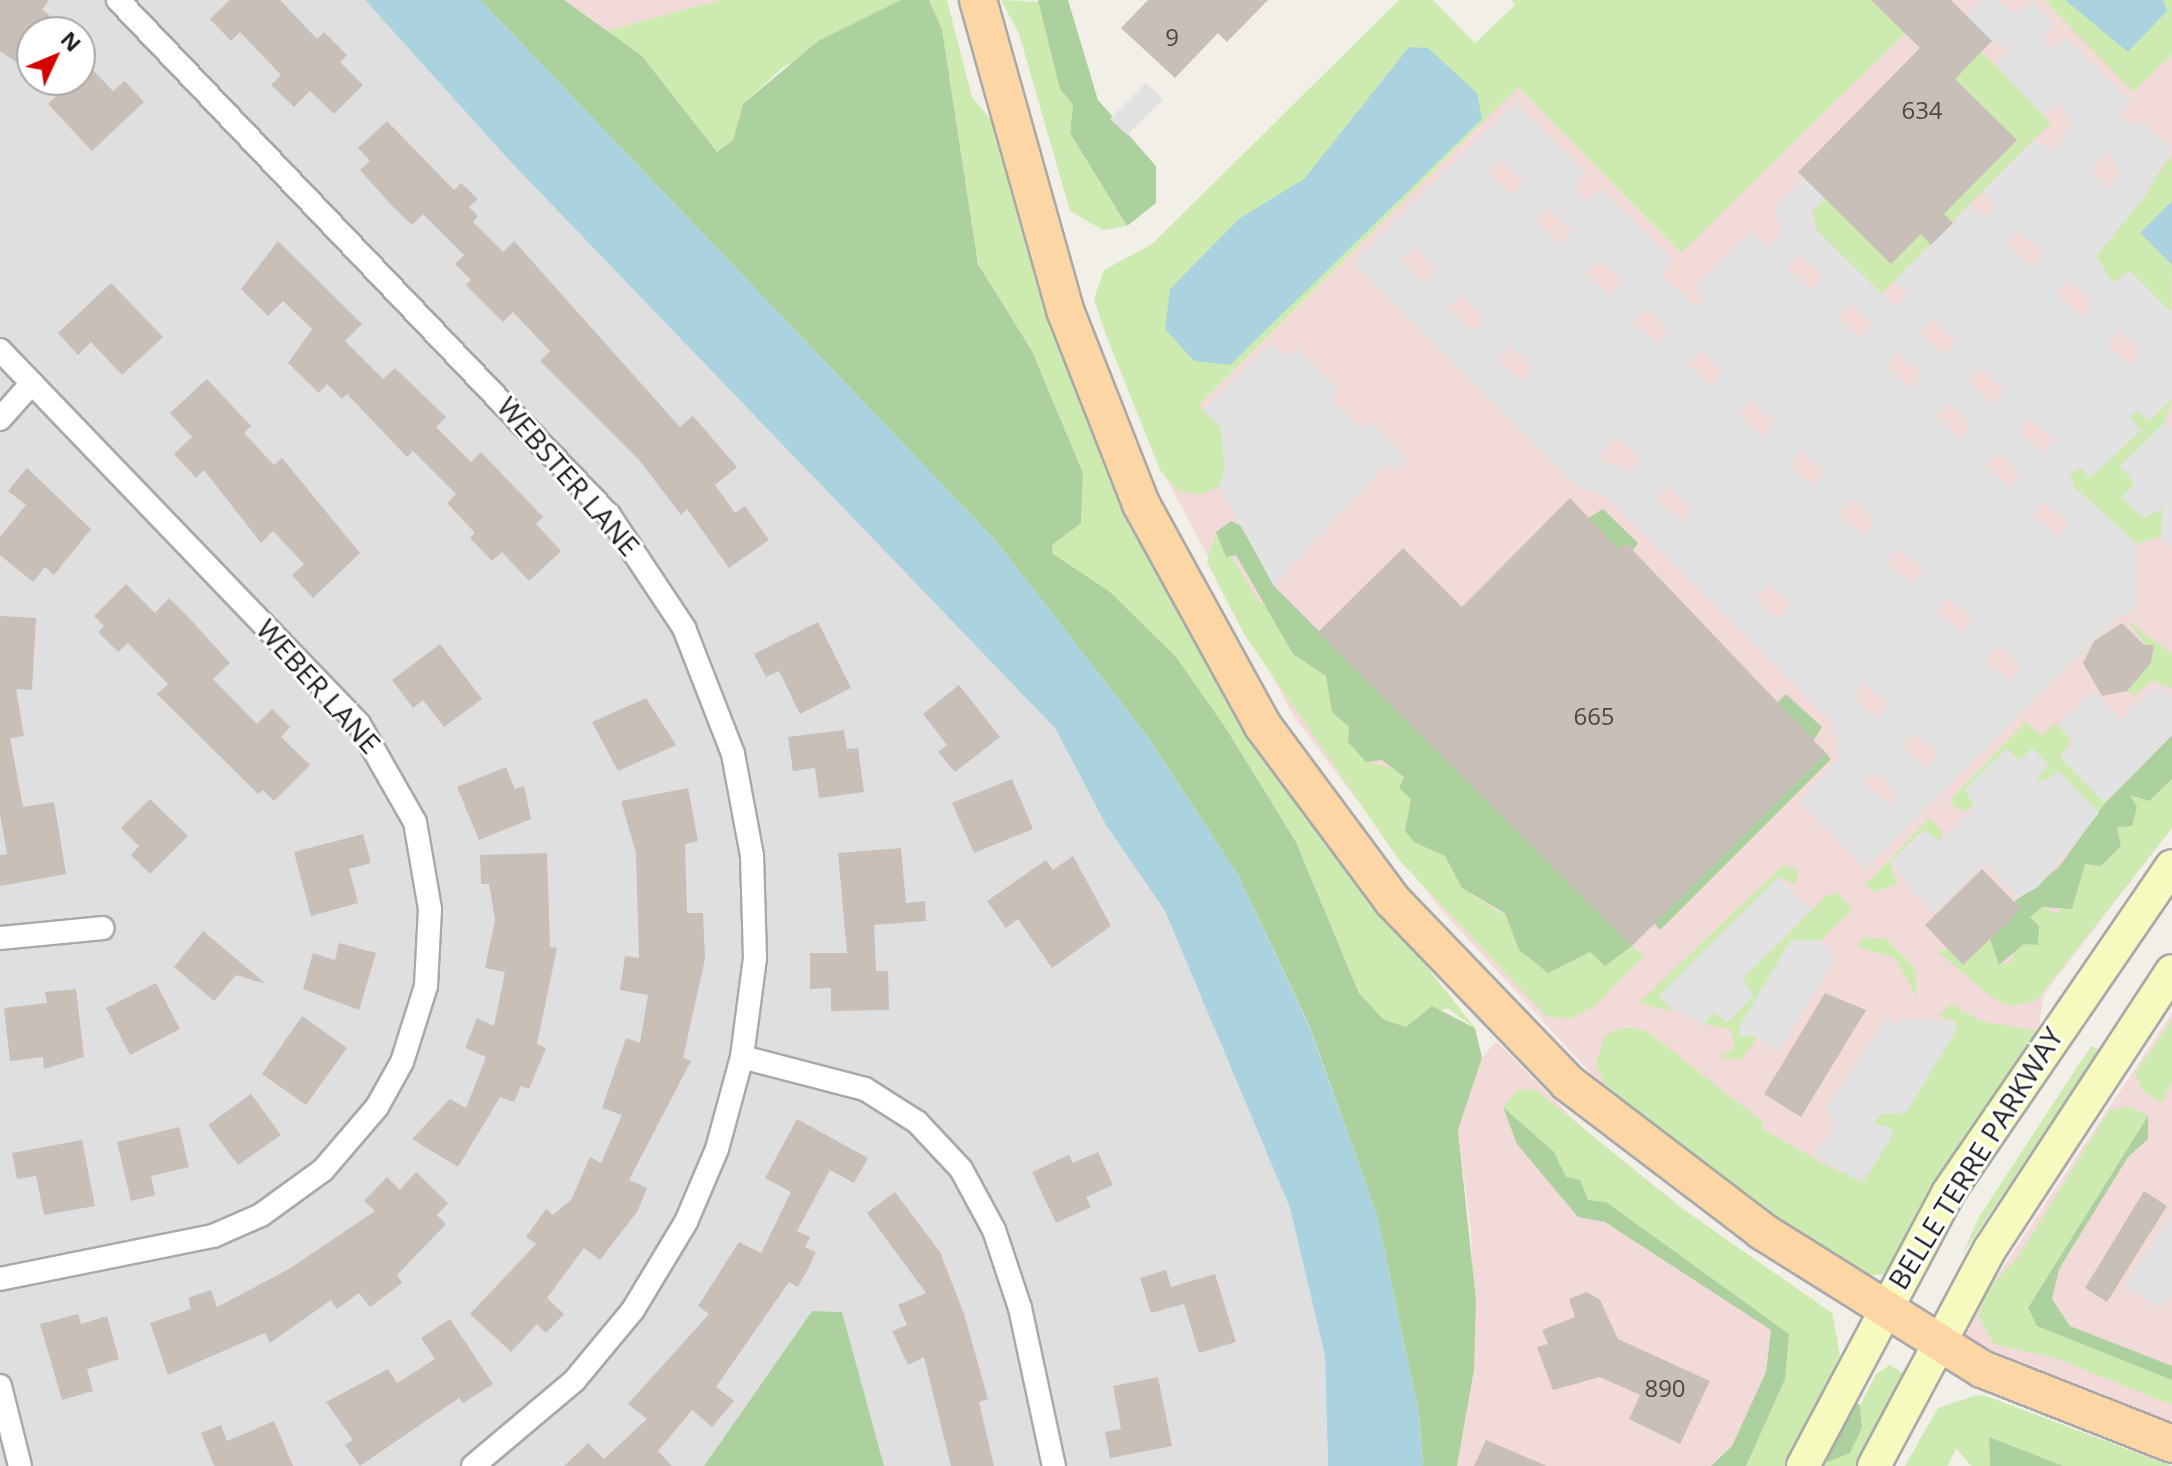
<!DOCTYPE html>
<style>
body{margin:0}
#map{position:relative;width:2172px;height:1466px;overflow:hidden;background:#f2efe9;font-family:"Open Sans",sans-serif}
div>[style]{position:absolute}
[style*='--x']{left:calc(var(--x)*1px);top:calc(var(--y)*1px);width:calc(var(--w)*1px);rotate:calc(var(--a)*1deg)}
.residential>*{inset:0;background:#e0dfdf}
.commercial>*{inset:0;background:#f2dad9}
.grass>*{inset:0;background:#cdebb0}
.forest>*{inset:0;background:#add19e}
.parking>*{inset:0;background:#e2e2e2}
.water>*{inset:0;background:#aad3df}
.building>*{inset:0;background:#c7bfb8}
.roads{filter:drop-shadow(2px 0 #a9a9a9) drop-shadow(-2px 0 #a9a9a9) drop-shadow(0 2px #a9a9a9) drop-shadow(0 -2px #a9a9a9)}
.minor>*{height:22px;margin:-11px;padding:0 11px;transform-origin:11px;border-radius:11px;background:#fff}
.secondary>*{height:32px;margin:-16px;padding:0 16px;transform-origin:16px;border-radius:16px;background:#f7fabf}
.primary>*{height:36px;margin:-18px;padding:0 18px;transform-origin:18px;border-radius:18px;background:#fcd6a4}
span{translate:-50% -50%;white-space:nowrap;text-align:center;line-height:1.15;-webkit-text-stroke:6px #fff;paint-order:stroke}
.number-label{font-size:24px;color:#4b4948}
.number-label span{-webkit-text-stroke-width:0}
.street-label{font-size:28px;color:#222}
.north{position:absolute;left:16px;top:16px;width:80px;height:80px;box-sizing:border-box;background:#fff;border:2px solid #a7a7a7;border-radius:50%;rotate:46deg;font-size:22px;font-weight:700;line-height:32px;text-align:center;color:#222}
.north::after{content:'';display:block;margin:auto;width:28px;height:36px;background:#d40000;clip-path:polygon(50% 0,100% 100%,50% 72%,0 100%)}
</style>
<div id="map">
<div class="residential">
<div style="clip-path:polygon(evenodd,0 0,365px 0,509px 160px,979px 641px,1055px 728px,1106px 825px,1165px 911px,1290px 1208px,1325px 1356px,1328px 1466px,884px 1466px,842px 1312px,812px 1311px,704px 1466px,0 1466px,0 0,32px 32px,80px 32px,80px 80px,32px 80px,32px 32px)"></div>
</div>
<div class="commercial">
<div style="clip-path:polygon(564px 0,720px 0,602px 32px)"></div>
<div style="clip-path:polygon(1939px 0,2044px 0,2133px 91px,2172px 54px,2172px 828px,2044px 994px,2038px 1031px,1885px 1274px,1609px 1093px,1441px 910px,1294px 717px,1152px 452px,1518px 87px,1681px 253px)"></div>
<div style="clip-path:polygon(2172px 1013px,2172px 1432px,1954px 1341px)"></div>
<div style="clip-path:polygon(1496px 1041px,1585px 1131px,1713px 1232px,1832px 1313px,1840px 1355px,1787px 1466px,1457px 1466px,1474px 1370px,1471px 1232px,1458px 1130px,1482px 1058px)"></div>
</div>
<div class="grass">
<div style="clip-path:polygon(720px 0,901px 0,782px 68px,743px 104px,733px 140px,717px 152px,642px 56px,602px 32px)"></div>
<div style="clip-path:polygon(929px 0,947px 0,972px 97px,1000px 131px,1070px 372px,1374px 900px,1475px 1028px,1447px 1008px,1406px 1027px,1383px 1019px,1359px 993px,1296px 842px,1227px 730px,1053px 554px,1052px 545px,1081px 522px,1083px 473px,1032px 351px,978px 264px,942px 29px)"></div>
<div style="clip-path:polygon(1001px 0,1040px 2px,1060px 89px,1073px 105px,1070px 133px,1127px 226px,1103px 230px,1070px 211px,1019px 34px)"></div>
<div style="clip-path:polygon(1399px 0,1433px 0,1475px 43px,1515px 5px,1511px 0,1939px 0,1681px 253px,1518px 87px,1199px 405px,1221px 427px,1225px 471px,1219px 486px,1200px 495px,1178px 491px,1160px 470px,1104px 330px,1094px 299px,1104px 270px,1152px 244px)"></div>
<div style="clip-path:polygon(2044px 0,2172px 0,2172px 54px,2133px 92px)"></div>
<div style="clip-path:polygon(1974px 44px,2051px 122px,1880px 295px,1817px 231px,1812px 209px)"></div>
<div style="clip-path:polygon(2172px 155px,2172px 201px,2140px 233px,2172px 265px,2171px 312px,2130px 271px,2113px 283px,2096px 256px)"></div>
<div style="clip-path:polygon(2172px 398px,2165px 422px,2120px 466px,2135px 484px,2122px 497px,2144px 518px,2163px 508px,2161px 536px,2137px 544px,2074px 487px,2070px 474px,2081px 468px,2090px 478px,2140px 430px,2129px 416px,2139px 411px,2149px 421px)"></div>
<div style="clip-path:polygon(1216px 532px,1260px 603px,1273px 609px,1283px 636px,1326px 676px,1332px 712px,1349px 727px,1348px 742px,1366px 761px,1400px 771px,1411px 799px,1405px 831px,1445px 856px,1471px 894px,1512px 920px,1519px 950px,1548px 973px,1590px 952px,1632px 946px,1644px 956px,1595px 1006px,1570px 1019px,1546px 1016px,1398px 859px,1244px 634px,1207px 562px)"></div>
<div style="clip-path:polygon(2126px 620px,2172px 654px,2172px 689px,2152px 680px,2135px 696px,2127px 691px,2153px 654px)"></div>
<div style="clip-path:polygon(2026px 721px,2042px 736px,2056px 723px,2072px 740px,2060px 757px,2105px 803px,2099px 813px,2058px 771px,2041px 783px,2007px 749px,1966px 789px,1974px 808px,1960px 811px,1949px 801px)"></div>
<div style="clip-path:polygon(2172px 779px,2172px 828px,2036px 1001px,2010px 1006px,1991px 997px,1937px 951px,1990px 939px,1999px 965px,2011px 962px,2029px 918px,2042px 907px,2058px 914px,2085px 864px,2102px 866px,2121px 846px,2117px 827px,2129px 794px,2156px 795px)"></div>
<div style="clip-path:polygon(1929px 818px,1943px 832px,1940px 841px,1923px 830px,1889px 863px,1898px 882px,1878px 892px,1864px 886px)"></div>
<div style="clip-path:polygon(1782px 866px,1798px 869px,1796px 885px,1778px 877px,1659px 996px,1673px 1012px,1639px 1003px)"></div>
<div style="clip-path:polygon(1838px 893px,1853px 909px,1821px 940px,1791px 940px,1754px 1043px,1740px 1060px,1720px 1057px,1734px 1049px,1733px 1037px,1730px 1029px,1704px 1024px,1710px 1011px,1727px 1022px,1753px 996px,1743px 978px,1827px 895px)"></div>
<div style="clip-path:polygon(1863px 937px,1886px 939px,1916px 969px,1917px 998px,1895px 958px,1857px 947px)"></div>
<div style="clip-path:polygon(1951px 1004px,1981px 1021px,2038px 1031px,1885px 1274px,1867px 1276px,1795px 1234px,1609px 1093px,1596px 1065px,1604px 1036px,1623px 1027px,1645px 1030px,1763px 1122px,1761px 1128px,1840px 1173px,1891px 1128px,1873px 1124px,1955px 1021px,1939px 1016px)"></div>
<div style="clip-path:polygon(2172px 1020px,2172px 1081px,2162px 1103px,2142px 1090px,2135px 1073px)"></div>
<div style="clip-path:polygon(2091px 1046px,2100px 1050px,1962px 1255px,1979px 1217px)"></div>
<div style="clip-path:polygon(1535px 1089px,1680px 1207px,1832px 1313px,1840px 1355px,1787px 1466px,1746px 1466px,1785px 1379px,1789px 1334px,1625px 1216px,1588px 1200px,1503px 1107px,1517px 1090px)"></div>
<div style="clip-path:polygon(2128px 1106px,2148px 1116px,2028px 1308px,2037px 1326px,2172px 1380px,2172px 1405px,2055px 1358px,1994px 1344px,1978px 1316px,1988px 1288px,2018px 1257px,2109px 1111px)"></div>
<div style="clip-path:polygon(1890px 1365px,1904px 1374px,1858px 1466px,1815px 1466px,1819px 1457px,1850px 1453px,1862px 1428px,1860px 1405px,1876px 1374px)"></div>
<div style="clip-path:polygon(1977px 1395px,1986px 1396px,2172px 1466px,2064px 1466px,1989px 1437px,1990px 1466px,1971px 1466px,1956px 1448px,1948px 1466px,1905px 1466px,1938px 1408px)"></div>
</div>
<div class="forest">
<div style="clip-path:polygon(480px 0,564px 0,642px 56px,717px 152px,733px 140px,743px 104px,818px 41px,901px 0,929px 0,942px 29px,978px 264px,1032px 351px,1083px 473px,1081px 523px,1052px 545px,1053px 554px,1110px 592px,1176px 657px,1227px 730px,1296px 842px,1359px 993px,1383px 1019px,1406px 1027px,1432px 1006px,1475px 1028px,1482px 1058px,1458px 1130px,1476px 1301px,1474px 1370px,1457px 1466px,1423px 1466px,1419px 1414px,1377px 1215px,1309px 1025px,1238px 875px,1147px 736px,995px 540px)"></div>
<div style="clip-path:polygon(1038px 0,1068px 0,1098px 100px,1156px 166px,1156px 203px,1127px 226px,1070px 133px,1073px 105px,1060px 89px)"></div>
<div style="clip-path:polygon(1603px 509px,1638px 543px,1633px 550px,1626px 543px,1619px 551px,1588px 518px)"></div>
<div style="clip-path:polygon(1231px 521px,1241px 526px,1274px 586px,1632px 946px,1605px 966px,1590px 952px,1548px 973px,1519px 950px,1505px 913px,1462px 888px,1445px 856px,1414px 842px,1405px 831px,1411px 799px,1399px 788px,1404px 777px,1382px 760px,1366px 762px,1348px 742px,1349px 727px,1332px 712px,1326px 676px,1293px 654px,1236px 555px,1226px 557px,1216px 532px)"></div>
<div style="clip-path:polygon(1786px 694px,1822px 727px,1813px 741px,1775px 705px)"></div>
<div style="clip-path:polygon(2172px 735px,2172px 779px,2149px 801px,2130px 795px,2137px 807px,2132px 826px,2117px 827px,2121px 846px,2101px 866px,2085px 864px,2072px 909px,2042px 907px,2030px 917px,2039px 926px,2038px 945px,2024px 944px,1999px 965px,1990px 939px,2020px 909px,2014px 902px,2059px 867px,2105px 803px)"></div>
<div style="clip-path:polygon(1826px 753px,1831px 759px,1660px 930px,1654px 923px)"></div>
<div style="clip-path:polygon(1503px 1107px,1554px 1152px,1566px 1177px,1580px 1180px,1588px 1200px,1606px 1202px,1789px 1334px,1785px 1379px,1746px 1466px,1711px 1466px,1732px 1446px,1766px 1372px,1771px 1330px,1605px 1222px,1578px 1217px,1517px 1144px)"></div>
<div style="clip-path:polygon(2148px 1116px,2148px 1139px,2128px 1157px,2059px 1269px,2052px 1299px,2070px 1326px,2172px 1366px,2172px 1380px,2037px 1326px,2028px 1308px)"></div>
<div style="clip-path:polygon(812px 1311px,842px 1312px,884px 1466px,704px 1466px)"></div>
<div style="clip-path:polygon(1848px 1399px,1860px 1405px,1862px 1428px,1850px 1453px,1828px 1462px,1819px 1457px)"></div>
<div style="clip-path:polygon(1989px 1437px,2056px 1463px,2064px 1466px,1990px 1466px)"></div>
</div>
<div class="parking">
<div style="clip-path:polygon(evenodd,1983px 0,1998px 0,2017px 15px,2032px 1px,2054px 23px,2042px 40px,2053px 49px,2068px 38px,2131px 100px,2117px 118px,2146px 125px,2172px 147px,2146px 195px,2096px 256px,2113px 283px,2130px 271px,2172px 313px,2172px 398px,2149px 421px,2139px 411px,2130px 416px,2140px 431px,2090px 478px,2081px 468px,2070px 474px,2074px 487px,2137px 544px,2136px 611px,2118px 617px,1865px 870px,1799px 802px,1839px 758px,1833px 724px,1606px 497px,1576px 486px,1353px 263px,1515px 102px,1585px 172px,1574px 188px,1586px 200px,1602px 189px,1672px 259px,1661px 276px,1700px 308px,1703px 298px,1694px 289px,1751px 232px,1766px 247px,1772px 243px,1782px 227px,1773px 210px,1983px 0,1988px 39px,2007px 49px,1996px 65px,2044px 115px,2061px 103px,2071px 127px,2051px 151px,2035px 139px,1984px 191px,1996px 207px,1985px 217px,1970px 205px,1894px 281px,1907px 294px,1895px 306px,1817px 231px,1811px 212px,1988px 39px,1983px 0,2109px 151px,2120px 171px,2110px 189px,2089px 170px,2109px 151px,1983px 0,1498px 159px,1523px 181px,1513px 196px,1488px 174px,1498px 159px,1983px 0,1547px 208px,1571px 230px,1562px 245px,1536px 223px,1547px 208px,1983px 0,2018px 231px,2042px 253px,2033px 267px,2007px 245px,2018px 231px,1983px 0,1415px 247px,1436px 268px,1426px 283px,1400px 261px,1415px 247px,1983px 0,1798px 254px,1822px 276px,1812px 291px,1787px 268px,1798px 254px,1983px 0,1599px 260px,1620px 280px,1610px 295px,1585px 273px,1599px 260px,1983px 0,2067px 281px,2092px 302px,2082px 317px,2057px 295px,2067px 281px,1983px 0,1460px 295px,1485px 317px,1475px 332px,1449px 309px,1460px 295px,1983px 0,1851px 304px,1872px 325px,1862px 340px,1837px 318px,1851px 304px,1983px 0,1646px 308px,1667px 329px,1658px 344px,1632px 322px,1646px 308px,1983px 0,1934px 320px,1955px 341px,1945px 356px,1919px 334px,1934px 320px,1983px 0,2121px 331px,2141px 352px,2132px 366px,2106px 344px,2121px 331px,1983px 0,1509px 346px,1533px 368px,1523px 382px,1498px 361px,1509px 346px,1983px 0,1702px 350px,1722px 371px,1713px 386px,1687px 364px,1702px 350px,1983px 0,1896px 353px,1921px 374px,1911px 389px,1886px 367px,1896px 353px,1983px 0,1980px 369px,2004px 390px,1994px 405px,1969px 383px,1980px 369px,1983px 0,1751px 400px,1775px 422px,1765px 437px,1739px 414px,1751px 400px,1983px 0,1949px 403px,1970px 424px,1960px 439px,1935px 416px,1949px 403px,1983px 0,2028px 418px,2053px 440px,2043px 454px,2018px 432px,2028px 418px,1983px 0,1617px 436px,1641px 458px,1631px 472px,1598px 459px,1617px 436px,1983px 0,1800px 450px,1824px 471px,1814px 486px,1789px 464px,1800px 450px,1983px 0,1998px 452px,2019px 473px,2010px 487px,1984px 465px,1998px 452px,1983px 0,1667px 485px,1691px 507px,1682px 521px,1656px 499px,1667px 485px,1983px 0,1853px 499px,1873px 520px,1864px 535px,1838px 513px,1853px 499px,1983px 0,2044px 501px,2069px 522px,2059px 537px,2034px 515px,2044px 501px,1983px 0,1898px 548px,1923px 570px,1913px 584px,1887px 562px,1898px 548px,1983px 0,1769px 584px,1790px 605px,1780px 620px,1754px 598px,1769px 584px,1983px 0,1947px 597px,1972px 619px,1962px 633px,1937px 611px,1947px 597px,1983px 0,2000px 647px,2021px 668px,2011px 682px,1986px 660px,2000px 647px,1983px 0,1864px 682px,1888px 704px,1878px 718px,1853px 696px,1864px 682px,1983px 0,1916px 732px,1937px 753px,1927px 768px,1902px 746px,1916px 732px,1983px 0,1866px 774px,1878px 774px,1896px 792px,1891px 806px,1862px 781px,1866px 774px)"></div>
<div style="clip-path:polygon(1146px 83px,1163px 99px,1127px 135px,1110px 119px)"></div>
<div style="clip-path:polygon(1271px 343px,1284px 356px,1297px 347px,1338px 389px,1332px 401px,1362px 429px,1372px 422px,1408px 459px,1396px 471px,1386px 464px,1274px 586px,1219px 486px,1225px 471px,1221px 427px,1203px 410px)"></div>
<div style="clip-path:polygon(2165px 422px,2172px 429px,2172px 548px,2161px 536px,2163px 508px,2144px 518px,2121px 497px,2135px 484px,2120px 466px)"></div>
<div style="clip-path:polygon(2157px 684px,2172px 698px,2172px 735px,2105px 803px,2060px 757px,2073px 743px,2058px 725px,2093px 691px,2121px 719px)"></div>
<div style="clip-path:polygon(2007px 748px,2019px 761px,2032px 748px,2049px 765px,2036px 779px,2045px 783px,2058px 771px,2099px 813px,2038px 887px,2018px 898px,1985px 864px,1934px 913px,1889px 863px,1924px 830px,1940px 841px,1974px 808px,1965px 789px)"></div>
<div style="clip-path:polygon(1778px 877px,1811px 910px,1743px 978px,1753px 996px,1727px 1023px,1714px 1010px,1704px 1024px,1672px 1009px,1659px 996px)"></div>
<div style="clip-path:polygon(1791px 940px,1821px 940px,1837px 958px,1778px 1052px,1751px 1035px,1739px 1037px,1739px 1027px)"></div>
<div style="clip-path:polygon(1888px 1014px,1894px 1026px,1901px 1018px,1956px 1021px,1955px 1032px,1906px 1113px,1879px 1114px,1874px 1124px,1892px 1128px,1891px 1138px,1863px 1183px,1814px 1156px,1835px 1123px,1825px 1108px)"></div>
<div style="clip-path:polygon(2172px 1214px,2172px 1294px,2162px 1309px,2124px 1286px)"></div>
</div>
<div class="water">
<div style="clip-path:polygon(365px 0,480px 0,995px 540px,1147px 736px,1238px 875px,1309px 1026px,1377px 1215px,1419px 1414px,1423px 1466px,1328px 1466px,1325px 1356px,1290px 1208px,1165px 911px,1106px 825px,1055px 728px,509px 160px)"></div>
<div style="clip-path:polygon(2065px 0,2163px 0,2167px 11px,2128px 52px)"></div>
<div style="clip-path:polygon(1409px 47px,1428px 48px,1477px 93px,1482px 119px,1230px 365px,1194px 361px,1165px 329px,1170px 289px,1240px 218px,1304px 179px)"></div>
<div style="clip-path:polygon(2172px 201px,2172px 265px,2140px 233px)"></div>
</div>
<div class="building">
<div style="clip-path:polygon(0 0,49px 0,42px 10px,72px 32px,32px 32px,32px 73px,0 51px)"></div>
<div style="clip-path:polygon(230px 0,280px 0,317px 39px,324px 32px,347px 55px,340px 62px,363px 85px,334px 114px,310px 91px,294px 107px,271px 85px,281px 75px,240px 32px,231px 41px,210px 19px)"></div>
<div style="clip-path:polygon(1148px 0,1268px 0,1227px 42px,1218px 33px,1175px 78px,1121px 28px)"></div>
<div style="clip-path:polygon(1871px 0,1951px 0,1992px 41px,1955px 79px,2017px 140px,1944px 214px,1953px 223px,1931px 245px,1921px 234px,1891px 264px,1798px 172px,1920px 48px)"></div>
<div style="clip-path:polygon(89px 66px,113px 91px,125px 81px,144px 102px,92px 151px,48px 104px,59px 94px,41px 80px,80px 80px)"></div>
<div style="clip-path:polygon(387px 121px,454px 190px,461px 183px,478px 199px,469px 207px,478px 216px,473px 222px,503px 252px,514px 241px,680px 427px,693px 416px,737px 467px,715px 485px,735px 513px,745px 506px,769px 540px,729px 568px,687px 509px,681px 515px,640px 461px,540px 361px,550px 351px,513px 312px,503px 322px,466px 285px,471px 280px,455px 264px,464px 255px,423px 214px,412px 225px,393px 207px,360px 170px,370px 161px,358px 148px)"></div>
<div style="clip-path:polygon(278px 241px,362px 324px,345px 341px,383px 379px,395px 368px,446px 417px,436px 427px,471px 462px,481px 452px,543px 517px,536px 524px,561px 551px,529px 581px,502px 552px,492px 561px,470px 538px,475px 533px,447px 503px,456px 494px,413px 451px,407px 457px,347px 394px,342px 399px,327px 384px,319px 393px,288px 363px,312px 329px,283px 301px,268px 316px,241px 289px)"></div>
<div style="clip-path:polygon(111px 283px,163px 337px,122px 375px,91px 342px,78px 355px,58px 333px)"></div>
<div style="clip-path:polygon(207px 379px,251px 426px,244px 433px,274px 465px,282px 458px,360px 553px,313px 598px,292px 575px,304px 564px,273px 531px,261px 543px,204px 470px,196px 478px,174px 454px,192px 437px,170px 413px)"></div>
<div style="clip-path:polygon(27px 468px,91px 529px,54px 575px,45px 567px,33px 582px,0 555px,0 537px,26px 505px,8px 491px)"></div>
<div style="clip-path:polygon(1570px 498px,1619px 550px,1626px 543px,1826px 753px,1632px 946px,1318px 632px,1403px 548px,1462px 607px)"></div>
<div style="clip-path:polygon(126px 584px,155px 613px,169px 598px,190px 619px,230px 663px,213px 679px,257px 724px,272px 709px,290px 727px,281px 737px,310px 765px,274px 801px,263px 790px,258px 794px,157px 694px,168px 684px,128px 643px,118px 652px,98px 632px,104px 626px,94px 616px)"></div>
<div style="clip-path:polygon(0 616px,36px 618px,32px 690px,16px 689px,24px 736px,10px 738px,23px 807px,54px 802px,66px 874px,0 886px,0 855px,7px 854px,0 814px)"></div>
<div style="clip-path:polygon(818px 622px,851px 688px,800px 714px,779px 671px,766px 677px,754px 654px)"></div>
<div style="clip-path:polygon(2122px 623px,2144px 645px,2154px 645px,2151px 663px,2127px 691px,2102px 696px,2083px 663px,2094px 641px)"></div>
<div style="clip-path:polygon(440px 644px,482px 699px,444px 727px,423px 700px,413px 708px,392px 680px)"></div>
<div style="clip-path:polygon(959px 685px,1000px 737px,955px 772px,938px 752px,947px 745px,923px 714px)"></div>
<div style="clip-path:polygon(646px 698px,676px 745px,618px 771px,592px 722px)"></div>
<div style="clip-path:polygon(844px 730px,847px 749px,858px 748px,864px 792px,819px 798px,815px 768px,793px 771px,788px 737px)"></div>
<div style="clip-path:polygon(506px 767px,515px 789px,524px 786px,531px 819px,479px 840px,457px 787px)"></div>
<div style="clip-path:polygon(1012px 779px,1033px 829px,974px 853px,952px 803px)"></div>
<div style="clip-path:polygon(688px 788px,698px 841px,685px 844px,687px 913px,703px 913px,705px 959px,683px 1058px,691px 1061px,629px 1180px,647px 1188px,637px 1212px,600px 1260px,584px 1248px,547px 1298px,564px 1314px,546px 1333px,537px 1324px,511px 1352px,470px 1314px,536px 1244px,526px 1237px,546px 1209px,553px 1215px,571px 1200px,590px 1157px,601px 1163px,622px 1115px,602px 1108px,626px 1038px,640px 1043px,648px 995px,620px 990px,625px 956px,639px 958px,636px 853px,621px 801px)"></div>
<div style="clip-path:polygon(150px 799px,188px 836px,150px 874px,131px 855px,139px 846px,121px 828px)"></div>
<div style="clip-path:polygon(363px 834px,371px 863px,349px 869px,358px 903px,311px 916px,294px 852px)"></div>
<div style="clip-path:polygon(901px 848px,906px 903px,925px 901px,926px 921px,874px 925px,876px 971px,888px 971px,889px 1010px,831px 1011px,831px 988px,810px 989px,810px 953px,847px 953px,838px 853px)"></div>
<div style="clip-path:polygon(547px 853px,550px 947px,557px 948px,537px 1044px,546px 1048px,529px 1089px,521px 1086px,514px 1102px,500px 1097px,458px 1167px,412px 1139px,450px 1099px,466px 1108px,486px 1057px,465px 1048px,477px 1018px,494px 1026px,505px 972px,485px 968px,495px 920px,489px 884px,481px 884px,480px 855px)"></div>
<div style="clip-path:polygon(1073px 856px,1111px 926px,1052px 968px,1018px 919px,1006px 928px,987px 901px,1046px 860px,1053px 870px)"></div>
<div style="clip-path:polygon(1982px 869px,2021px 909px,1963px 965px,1925px 925px)"></div>
<div style="clip-path:polygon(203px 931px,266px 984px,236px 975px,214px 1001px,174px 967px)"></div>
<div style="clip-path:polygon(339px 943px,376px 953px,359px 1010px,303px 989px,313px 953px,335px 960px)"></div>
<div style="clip-path:polygon(156px 983px,180px 1029px,130px 1055px,106px 1008px)"></div>
<div style="clip-path:polygon(76px 989px,84px 1057px,44px 1069px,43px 1057px,10px 1061px,4px 1008px,47px 1003px,45px 992px)"></div>
<div style="clip-path:polygon(1825px 993px,1866px 1010px,1801px 1117px,1764px 1094px)"></div>
<div style="clip-path:polygon(302px 1016px,347px 1048px,306px 1105px,262px 1074px)"></div>
<div style="clip-path:polygon(251px 1094px,281px 1135px,238px 1165px,208px 1125px)"></div>
<div style="clip-path:polygon(797px 1119px,868px 1158px,854px 1183px,830px 1170px,797px 1231px,810px 1237px,805px 1247px,816px 1252px,808px 1269px,798px 1287px,789px 1282px,716px 1387px,734px 1401px,712px 1427px,692px 1410px,658px 1451px,672px 1466px,564px 1466px,588px 1443px,604px 1459px,647px 1419px,628px 1404px,709px 1314px,698px 1306px,739px 1242px,761px 1253px,791px 1192px,765px 1178px)"></div>
<div style="clip-path:polygon(179px 1127px,189px 1167px,151px 1176px,155px 1195px,131px 1201px,117px 1142px)"></div>
<div style="clip-path:polygon(82px 1140px,95px 1206px,44px 1215px,36px 1176px,17px 1179px,12px 1153px)"></div>
<div style="clip-path:polygon(1098px 1152px,1113px 1185px,1086px 1197px,1091px 1207px,1056px 1223px,1032px 1172px,1069px 1155px,1073px 1163px)"></div>
<div style="clip-path:polygon(416px 1172px,448px 1203px,437px 1215px,446px 1224px,397px 1275px,402px 1283px,370px 1307px,359px 1293px,337px 1309px,331px 1300px,270px 1343px,265px 1333px,168px 1375px,150px 1323px,191px 1309px,188px 1298px,211px 1290px,217px 1307px,289px 1269px,375px 1211px,364px 1201px,387px 1177px,400px 1190px)"></div>
<div style="clip-path:polygon(2144px 1191px,2167px 1206px,2107px 1302px,2085px 1288px)"></div>
<div style="clip-path:polygon(895px 1192px,940px 1252px,964px 1314px,988px 1399px,979px 1402px,994px 1466px,951px 1466px,924px 1357px,908px 1365px,892px 1331px,907px 1325px,898px 1305px,926px 1293px,867px 1213px)"></div>
<div style="clip-path:polygon(1166px 1270px,1171px 1287px,1215px 1274px,1236px 1342px,1199px 1353px,1184px 1304px,1151px 1313px,1140px 1278px)"></div>
<div style="clip-path:polygon(1587px 1292px,1600px 1300px,1618px 1339px,1710px 1381px,1680px 1444px,1629px 1419px,1640px 1395px,1600px 1377px,1553px 1390px,1537px 1347px,1548px 1344px,1542px 1330px,1575px 1317px,1569px 1299px)"></div>
<div style="clip-path:polygon(78px 1314px,81px 1324px,107px 1316px,119px 1359px,87px 1369px,93px 1391px,62px 1400px,40px 1324px)"></div>
<div style="clip-path:polygon(450px 1319px,493px 1384px,463px 1403px,459px 1398px,360px 1466px,345px 1445px,353px 1440px,326px 1402px,388px 1369px,397px 1383px,435px 1359px,421px 1338px)"></div>
<div style="clip-path:polygon(1158px 1377px,1172px 1446px,1110px 1458px,1105px 1432px,1121px 1429px,1113px 1386px)"></div>
<div style="clip-path:polygon(274px 1421px,293px 1466px,214px 1466px,201px 1433px,221px 1425px,227px 1441px)"></div>
<div style="clip-path:polygon(1486px 1440px,1547px 1466px,1474px 1466px)"></div>
</div>
<div class="roads">
<div class="minor">
<div style="--x:118;--y:0;--w:712;--a:46.37"></div>
<div style="--x:609;--y:515;--w:136;--a:56.4"></div>
<div style="--x:684;--y:628;--w:135;--a:68.7"></div>
<div style="--x:733;--y:754;--w:104;--a:79.4"></div>
<div style="--x:752;--y:856;--w:102;--a:88.3"></div>
<div style="--x:755;--y:958;--w:100;--a:97.5"></div>
<div style="--x:742;--y:1057;--w:95;--a:105.2"></div>
<div style="--x:717;--y:1149;--w:79;--a:113"></div>
<div style="--x:686;--y:1222;--w:103;--a:121.1"></div>
<div style="--x:633;--y:1310;--w:92;--a:129.7"></div>
<div style="--x:574;--y:1381;--w:132;--a:139.9"></div>
<div style="--x:0;--y:350;--w:518;--a:46.17"></div>
<div style="--x:359;--y:724;--w:113;--a:60.3"></div>
<div style="--x:415;--y:822;--w:88;--a:80.2"></div>
<div style="--x:430;--y:909;--w:77;--a:93"></div>
<div style="--x:426;--y:986;--w:80;--a:107.5"></div>
<div style="--x:402;--y:1062;--w:51;--a:119.1"></div>
<div style="--x:377;--y:1107;--w:83;--a:130.6"></div>
<div style="--x:323;--y:1170;--w:77;--a:144"></div>
<div style="--x:261;--y:1215;--w:52;--a:156.4"></div>
<div style="--x:213;--y:1236;--w:217;--a:168.6"></div>
<div style="--x:0;--y:419;--w:48;--a:-48.4"></div>
<div style="--x:0;--y:938;--w:103;--a:-5.5"></div>
<div style="--x:742;--y:1057;--w:127;--a:14.6"></div>
<div style="--x:865;--y:1089;--w:62;--a:32.4"></div>
<div style="--x:917;--y:1122;--w:64;--a:46.9"></div>
<div style="--x:961;--y:1169;--w:69;--a:61.6"></div>
<div style="--x:994;--y:1230;--w:82;--a:71.6"></div>
<div style="--x:1020;--y:1308;--w:162;--a:77.9"></div>
<div style="--x:0;--y:1386;--w:82;--a:76"></div>
</div>
<div class="secondary">
<div style="--x:1803;--y:1466;--w:309;--a:-62"></div>
<div style="--x:1948;--y:1193;--w:396;--a:-55.6"></div>
<div style="--x:1874;--y:1466;--w:246;--a:-61.9"></div>
<div style="--x:1990;--y:1249;--w:332;--a:-56.8"></div>
</div>
<div class="primary">
<div style="--x:978;--y:0;--w:322;--a:74.3"></div>
<div style="--x:1065;--y:310;--w:208;--a:68.6"></div>
<div style="--x:1141;--y:504;--w:253;--a:61.2"></div>
<div style="--x:1263;--y:726;--w:217;--a:53.4"></div>
<div style="--x:1392;--y:900;--w:254;--a:46.1"></div>
<div style="--x:1568;--y:1083;--w:244;--a:37.3"></div>
<div style="--x:1762;--y:1231;--w:260;--a:32.1"></div>
<div style="--x:1982;--y:1369;--w:204;--a:21.5"></div>
</div>
</div>
<div class="number-label">
<span style="left:1172px;top:37px">9</span>
<span style="left:1922px;top:110px">634</span>
<span style="left:1594px;top:716px">665</span>
<span style="left:1665px;top:1388px">890</span>
</div>
<div class="street-label">
<span style="left:569px;top:476px;rotate:49deg">WEBSTER LANE</span>
<span style="left:319px;top:686px;rotate:48deg">WEBER LANE</span>
<span style="left:1975px;top:1158px;rotate:-58deg">BELLE TERRE PARKWAY</span>
</div>
<div class="north">N</div>
</div>
